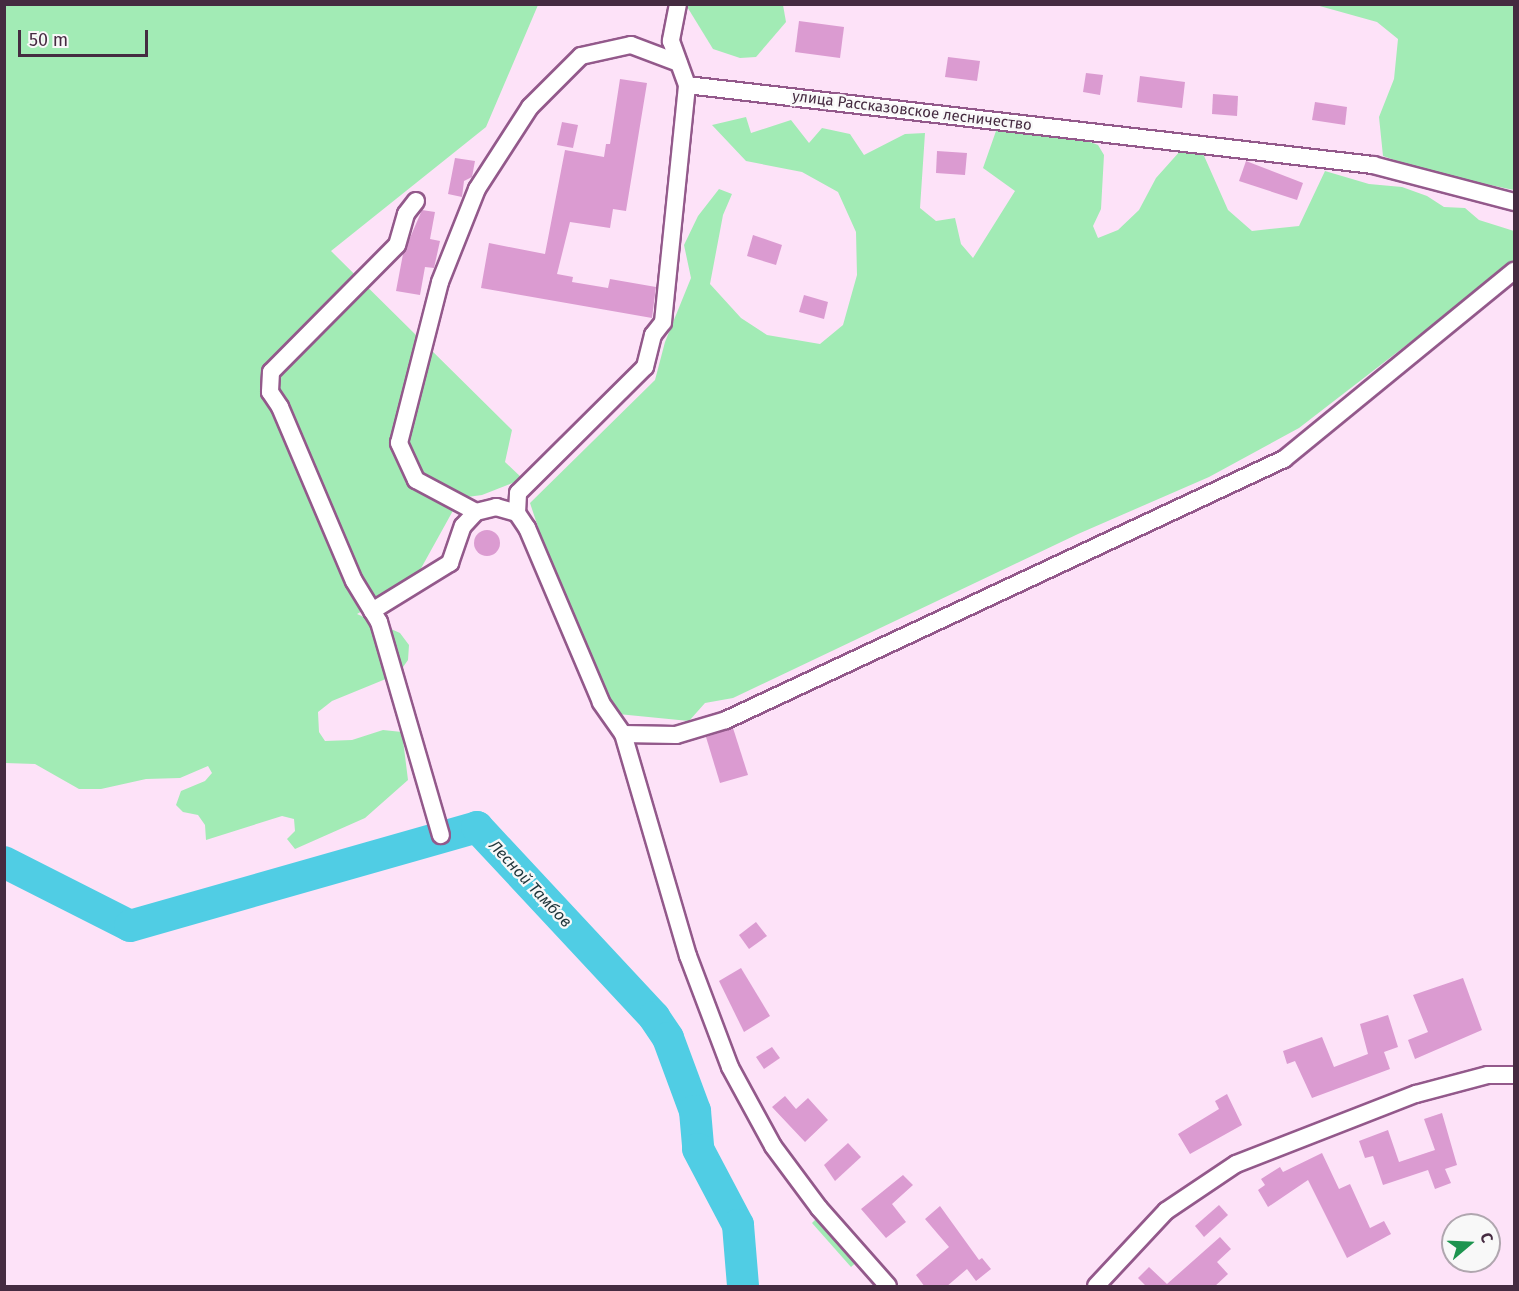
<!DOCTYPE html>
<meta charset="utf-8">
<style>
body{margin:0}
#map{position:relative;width:1519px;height:1291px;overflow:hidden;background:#fde2f8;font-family:"Fira Sans",sans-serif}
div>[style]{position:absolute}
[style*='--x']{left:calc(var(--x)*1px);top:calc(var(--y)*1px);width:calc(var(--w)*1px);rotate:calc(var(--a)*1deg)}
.green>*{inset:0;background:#a2ebb5}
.river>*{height:32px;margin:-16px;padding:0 16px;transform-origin:16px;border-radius:16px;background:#50cde4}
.building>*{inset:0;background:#db9bd1}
.round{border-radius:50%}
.roads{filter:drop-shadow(2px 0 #93598b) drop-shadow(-2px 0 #93598b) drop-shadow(0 2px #93598b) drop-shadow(0 -2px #93598b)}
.street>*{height:16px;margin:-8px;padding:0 8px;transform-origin:8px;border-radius:8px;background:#fff}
span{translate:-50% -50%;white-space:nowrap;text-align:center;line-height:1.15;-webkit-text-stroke:4.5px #f8f8f8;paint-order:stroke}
.street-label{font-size:15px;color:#452b41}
.water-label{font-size:16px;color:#1f353a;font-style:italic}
.frame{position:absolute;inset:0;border:6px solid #452b41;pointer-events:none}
.north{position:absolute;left:1441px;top:1213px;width:60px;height:60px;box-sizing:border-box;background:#f8f8f8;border:2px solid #b0a6af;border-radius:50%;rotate:71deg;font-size:16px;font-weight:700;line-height:24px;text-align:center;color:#452b41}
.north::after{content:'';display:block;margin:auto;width:21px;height:27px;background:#1d944f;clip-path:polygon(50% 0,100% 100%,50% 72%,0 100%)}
.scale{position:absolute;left:18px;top:30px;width:130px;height:27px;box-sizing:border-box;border:3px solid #452b41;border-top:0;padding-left:8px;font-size:18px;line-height:21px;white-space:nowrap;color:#452b41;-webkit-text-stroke:4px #f8f8f8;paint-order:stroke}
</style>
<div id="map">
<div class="green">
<div style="clip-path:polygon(5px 5px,538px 5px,486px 127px,331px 251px,512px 430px,505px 462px,523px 479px,482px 495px,460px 498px,414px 581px,357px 614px,400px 633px,409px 645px,408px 660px,398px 674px,332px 701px,318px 712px,319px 732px,325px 741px,352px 740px,383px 730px,402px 732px,408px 780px,365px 818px,295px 849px,287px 839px,295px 831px,294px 819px,282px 816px,206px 840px,205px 825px,198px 815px,183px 812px,176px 805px,181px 791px,205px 781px,212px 773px,208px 766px,180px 778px,146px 779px,101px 789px,79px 789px,35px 764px,5px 763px)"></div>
<div style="clip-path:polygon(686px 5px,783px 5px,786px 22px,756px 57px,740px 58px,713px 49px)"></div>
<div style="clip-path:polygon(1316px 5px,1514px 5px,1514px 190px,1432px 173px,1383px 156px,1379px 117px,1394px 79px,1398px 39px,1377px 22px)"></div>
<div style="clip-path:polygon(746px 117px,751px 133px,791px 120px,809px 143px,822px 128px,850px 134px,864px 155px,905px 134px,925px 133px,920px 208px,936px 221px,955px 218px,961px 244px,973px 258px,1015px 191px,983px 168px,996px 131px,1013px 129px,1077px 137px,1098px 145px,1104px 155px,1101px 209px,1093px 226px,1098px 238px,1118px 230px,1139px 210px,1156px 178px,1181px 150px,1201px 149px,1228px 210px,1252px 231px,1299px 226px,1325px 171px,1369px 184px,1402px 187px,1427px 196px,1444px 207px,1465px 208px,1479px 220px,1514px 231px,1514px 262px,1299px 428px,1209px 477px,1078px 534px,733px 698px,705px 703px,689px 721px,618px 714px,559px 590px,530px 503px,655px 380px,665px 342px,691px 278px,684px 245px,698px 216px,719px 189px,732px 194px,723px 215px,710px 284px,741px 318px,767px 335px,820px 344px,843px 325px,857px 275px,856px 232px,838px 192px,802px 172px,746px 161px,712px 125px)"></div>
<div style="clip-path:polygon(820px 1215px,859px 1260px,851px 1267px,812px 1223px)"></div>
</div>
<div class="river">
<div style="--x:4;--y:862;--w:141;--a:26.9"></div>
<div style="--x:130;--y:926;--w:361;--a:-15.9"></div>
<div style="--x:477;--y:827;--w:260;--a:47"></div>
<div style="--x:654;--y:1017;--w:25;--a:56"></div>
<div style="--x:668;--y:1038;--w:78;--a:69.7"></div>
<div style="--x:695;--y:1111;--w:38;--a:85"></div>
<div style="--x:698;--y:1149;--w:86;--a:62.2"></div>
<div style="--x:738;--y:1225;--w:61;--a:85.3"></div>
</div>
<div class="building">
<div style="clip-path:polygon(799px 21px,844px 27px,840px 58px,795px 52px)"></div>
<div style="clip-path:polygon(948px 57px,980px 61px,977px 81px,945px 77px)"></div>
<div style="clip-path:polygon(1086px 73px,1103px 75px,1100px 95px,1083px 92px)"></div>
<div style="clip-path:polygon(1140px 76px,1185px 82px,1182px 108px,1137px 102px)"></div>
<div style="clip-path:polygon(620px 79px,647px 83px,626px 211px,613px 209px,610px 228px,570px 222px,557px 274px,573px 277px,572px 282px,608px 288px,610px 279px,656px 287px,652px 318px,481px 288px,489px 243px,545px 254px,565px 150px,604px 157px,606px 144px,610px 144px)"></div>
<div style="clip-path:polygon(1213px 94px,1238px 96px,1237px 116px,1212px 114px)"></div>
<div style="clip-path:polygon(1315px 102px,1347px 107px,1345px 125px,1312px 120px)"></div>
<div style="clip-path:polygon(562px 122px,578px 125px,573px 148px,557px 145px)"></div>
<div style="clip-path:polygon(937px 151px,967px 153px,965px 175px,936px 173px)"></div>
<div style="clip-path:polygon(455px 158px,475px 161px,472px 177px,464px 181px,462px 197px,448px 194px)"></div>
<div style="clip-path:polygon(1246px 161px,1303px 183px,1297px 200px,1239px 181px)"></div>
<div style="clip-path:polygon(422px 210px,435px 212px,430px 239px,440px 241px,434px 268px,425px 267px,420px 295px,396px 291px,403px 254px)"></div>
<div style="clip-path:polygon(753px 235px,782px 245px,776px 265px,747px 256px)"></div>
<div style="clip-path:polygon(804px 295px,828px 302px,824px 319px,799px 312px)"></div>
<div class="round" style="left:474px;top:530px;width:26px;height:26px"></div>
<div style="clip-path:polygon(733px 728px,748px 775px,720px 783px,706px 737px)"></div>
<div style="clip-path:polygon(756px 922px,767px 936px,749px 949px,739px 935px)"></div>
<div style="clip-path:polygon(741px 968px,770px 1016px,744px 1032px,719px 981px)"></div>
<div style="clip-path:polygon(1463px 978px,1482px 1030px,1415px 1059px,1408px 1040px,1428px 1032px,1413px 995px)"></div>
<div style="clip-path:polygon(1388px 1015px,1398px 1047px,1384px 1052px,1390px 1069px,1312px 1098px,1295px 1061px,1287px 1064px,1283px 1051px,1322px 1037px,1334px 1067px,1368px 1054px,1360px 1024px)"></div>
<div style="clip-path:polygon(772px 1047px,780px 1058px,764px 1069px,756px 1057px)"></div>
<div style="clip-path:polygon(1227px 1094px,1242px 1125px,1190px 1154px,1178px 1134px,1219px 1109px,1215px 1101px)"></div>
<div style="clip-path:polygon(785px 1096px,796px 1109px,808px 1098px,828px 1120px,805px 1142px,772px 1107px)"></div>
<div style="clip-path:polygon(1442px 1113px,1457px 1165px,1445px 1169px,1451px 1183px,1435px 1189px,1428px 1170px,1383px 1185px,1373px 1156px,1365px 1158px,1359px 1141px,1388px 1130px,1399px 1162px,1435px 1150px,1424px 1119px)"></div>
<div style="clip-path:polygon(848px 1143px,861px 1157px,835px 1181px,824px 1165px)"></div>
<div style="clip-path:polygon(1322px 1153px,1339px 1189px,1350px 1184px,1370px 1228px,1384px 1221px,1391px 1234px,1347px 1258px,1308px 1180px,1268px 1207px,1258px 1190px,1265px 1185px,1261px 1179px,1280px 1167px,1283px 1172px)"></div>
<div style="clip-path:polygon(903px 1175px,913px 1185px,892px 1204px,906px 1222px,886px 1238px,861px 1209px)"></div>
<div style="clip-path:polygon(1219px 1205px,1228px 1215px,1204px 1237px,1195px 1226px)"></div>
<div style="clip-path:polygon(940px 1206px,979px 1260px,982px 1258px,991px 1269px,976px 1281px,967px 1269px,946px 1287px,925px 1287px,916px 1275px,949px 1247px,925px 1219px)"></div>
<div style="clip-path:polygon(1220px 1237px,1231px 1249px,1217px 1262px,1228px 1274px,1214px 1287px,1147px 1287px,1138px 1278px,1149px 1267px,1167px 1284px)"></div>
</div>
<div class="roads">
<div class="street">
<div style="--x:678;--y:4;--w:38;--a:101"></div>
<div style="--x:671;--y:41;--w:47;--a:70"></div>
<div style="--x:416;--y:201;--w:16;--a:128"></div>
<div style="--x:406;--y:214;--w:32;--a:106"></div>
<div style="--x:397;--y:245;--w:179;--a:134.8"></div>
<div style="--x:271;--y:372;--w:20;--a:93"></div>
<div style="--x:270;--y:392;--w:18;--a:56"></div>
<div style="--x:280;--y:407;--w:189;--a:67"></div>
<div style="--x:354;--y:581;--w:48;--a:58.6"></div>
<div style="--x:379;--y:622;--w:222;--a:73.8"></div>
<div style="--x:476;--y:512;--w:68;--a:-151.9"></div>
<div style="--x:416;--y:480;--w:41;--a:-114.7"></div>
<div style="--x:399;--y:443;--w:166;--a:-75.7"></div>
<div style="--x:440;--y:282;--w:100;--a:-68.3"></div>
<div style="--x:477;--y:189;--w:98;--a:-57.1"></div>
<div style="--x:530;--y:107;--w:72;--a:-45"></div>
<div style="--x:581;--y:56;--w:51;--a:-12.4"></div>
<div style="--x:631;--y:45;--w:51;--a:20.6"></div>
<div style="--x:372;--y:611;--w:92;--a:-31.6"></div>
<div style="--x:450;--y:563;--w:39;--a:-71"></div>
<div style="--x:463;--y:526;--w:19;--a:-47"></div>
<div style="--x:476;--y:512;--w:21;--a:-14"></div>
<div style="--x:496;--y:507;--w:22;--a:16"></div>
<div style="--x:623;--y:734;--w:53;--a:1.1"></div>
<div style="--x:676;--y:735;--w:52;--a:-16.7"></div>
<div style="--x:726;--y:720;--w:616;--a:-25.07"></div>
<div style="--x:1284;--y:459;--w:297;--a:-39.3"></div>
<div style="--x:888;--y:1286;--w:104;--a:-131.5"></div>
<div style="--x:819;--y:1208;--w:77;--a:-126.6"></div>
<div style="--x:773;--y:1146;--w:90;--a:-118.6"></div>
<div style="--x:730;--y:1067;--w:119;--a:-110.7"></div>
<div style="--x:688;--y:956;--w:231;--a:-106.3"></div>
<div style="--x:623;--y:734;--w:39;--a:-125"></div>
<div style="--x:601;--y:702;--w:189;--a:-113"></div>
<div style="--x:527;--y:528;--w:18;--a:-124"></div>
<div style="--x:517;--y:513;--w:20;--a:-87"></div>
<div style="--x:518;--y:493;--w:179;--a:-44.8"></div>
<div style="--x:645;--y:367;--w:33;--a:-76"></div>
<div style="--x:653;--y:335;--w:16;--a:-52"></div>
<div style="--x:663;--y:322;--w:238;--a:-84.2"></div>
<div style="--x:687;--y:85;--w:691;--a:6.65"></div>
<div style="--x:1373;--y:165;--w:146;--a:14.7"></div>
<div style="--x:1096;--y:1286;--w:103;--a:-47"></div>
<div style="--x:1166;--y:1211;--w:84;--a:-33.9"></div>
<div style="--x:1236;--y:1164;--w:193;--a:-21.3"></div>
<div style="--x:1416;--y:1094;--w:74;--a:-14.8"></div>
<div style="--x:1488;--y:1075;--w:26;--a:0"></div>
</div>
</div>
<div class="street-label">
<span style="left:912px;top:111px;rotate:7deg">улица Рассказовское лесничество</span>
</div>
<div class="water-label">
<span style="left:530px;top:884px;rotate:47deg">Лесной Тамбов</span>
</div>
<div class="frame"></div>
<div class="north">С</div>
<div class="scale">50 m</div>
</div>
